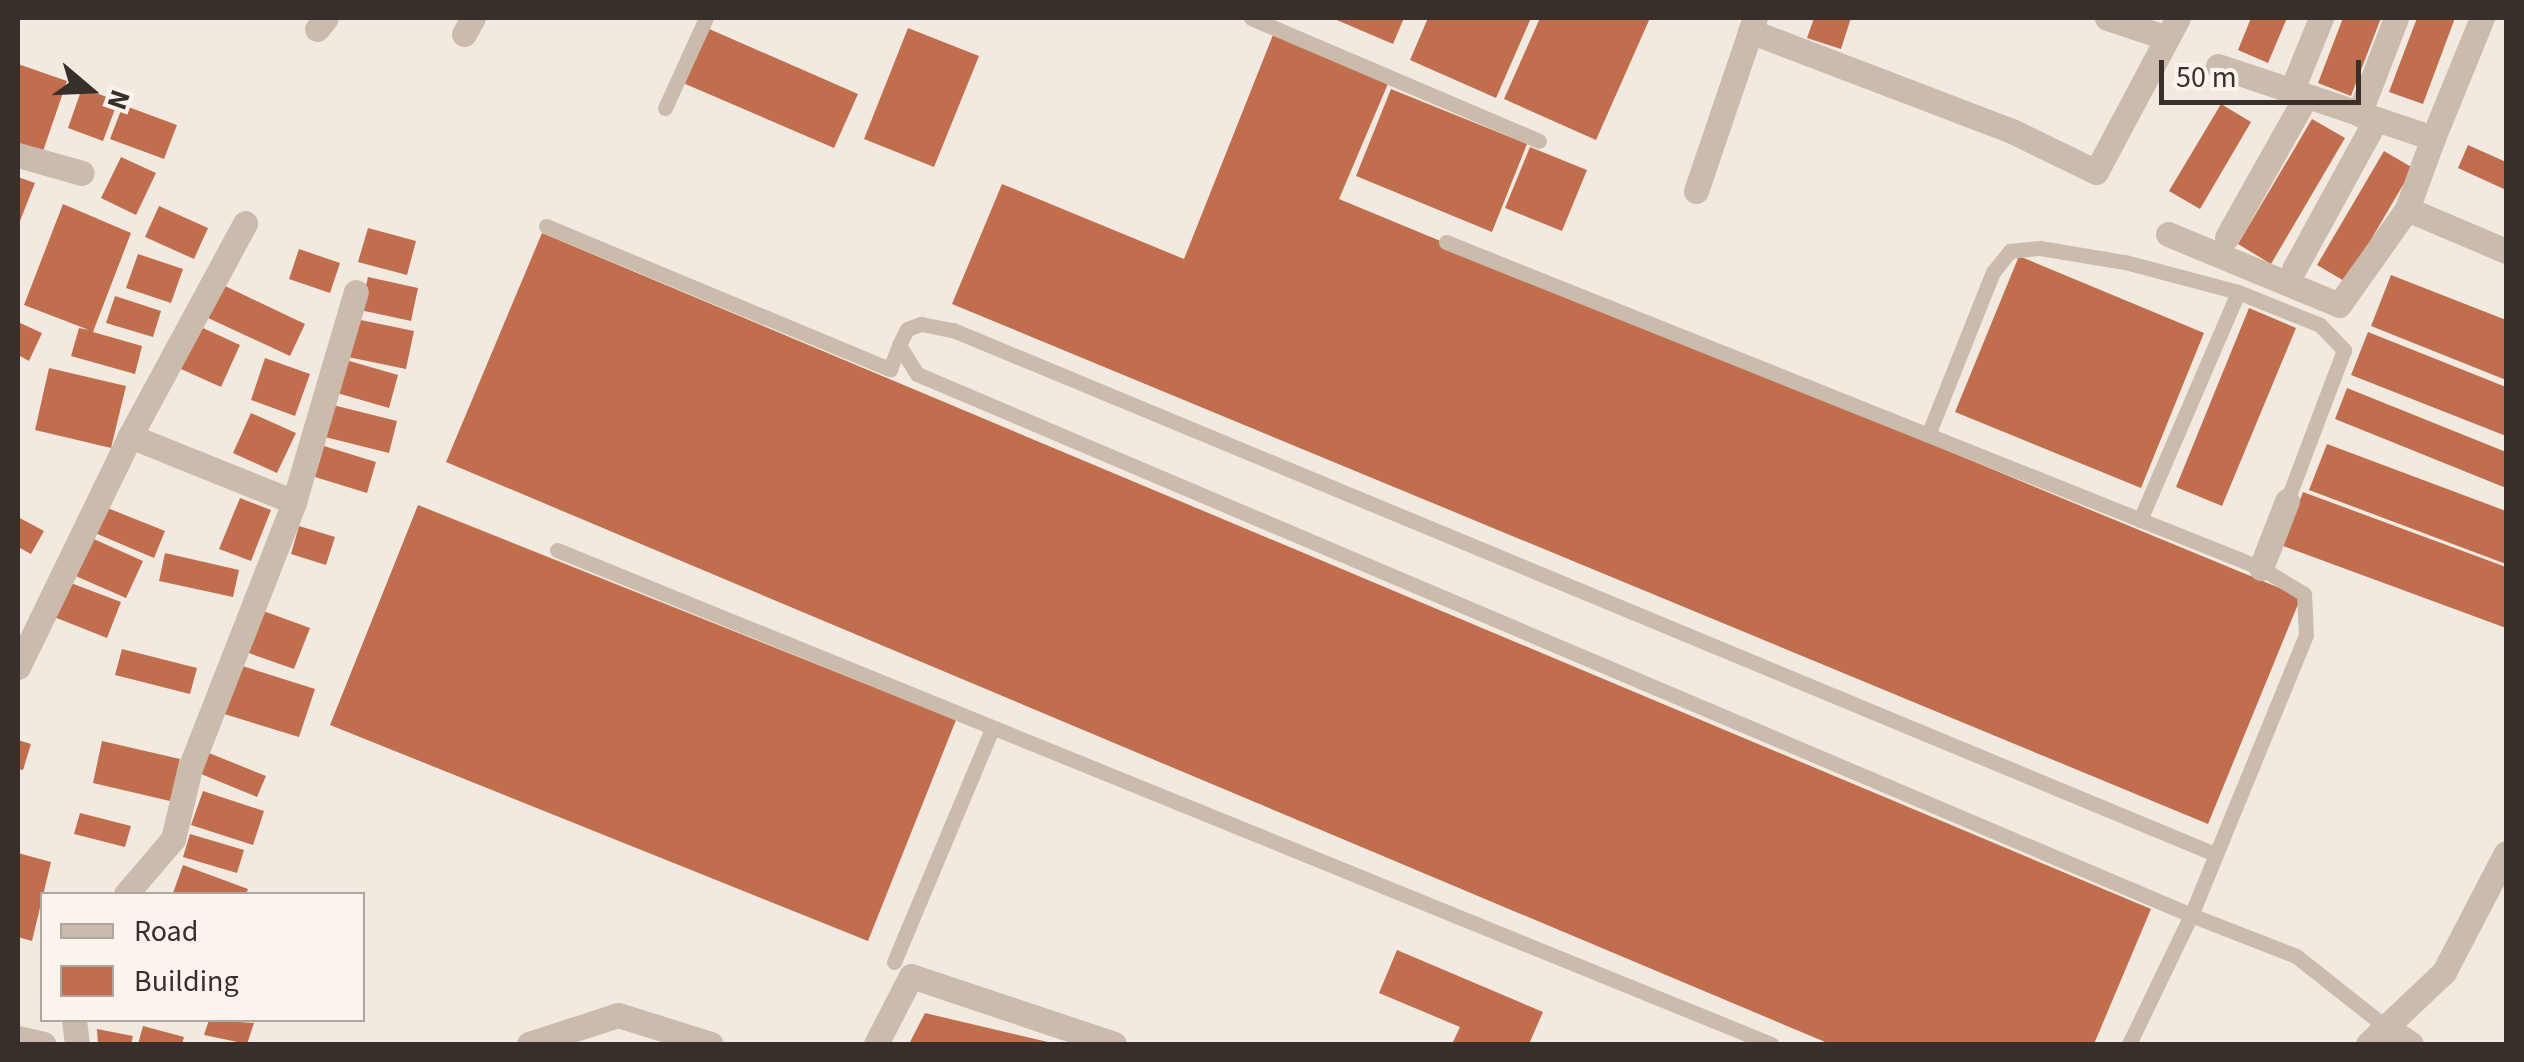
<!DOCTYPE html>
<style>
body{margin:0}
#map{position:relative;width:2524px;height:1062px;overflow:hidden;background:#f2eae0;font-family:"Source Sans 3",sans-serif}
div>[style]{position:absolute}
[style*='--x']{left:calc(var(--x)*1px);top:calc(var(--y)*1px);width:calc(var(--w)*1px);rotate:calc(var(--a)*1deg)}
.building>*{inset:0;background:#c16e4f}
.service>*{height:15px;margin:-7.5px;padding:0 7.5px;transform-origin:7.5px;border-radius:7.5px;background:#cabbac}
.minor>*{height:25px;margin:-12.5px;padding:0 12.5px;transform-origin:12.5px;border-radius:12.5px;background:#cabbac}
span{translate:-50% -50%;white-space:nowrap;text-align:center;line-height:1.15;-webkit-text-stroke:9px #faf4ec;paint-order:stroke}
.frame{position:absolute;inset:0;border:20px solid #392f2a;pointer-events:none}
.legend{position:absolute;left:40px;top:892px;width:325px;height:130px;box-sizing:border-box;background:#faf4ec;border:2px solid #ada59e;margin:0;padding:12px 18px;list-style:none;font-size:30px;color:#392f2a}
.legend li{display:flex;align-items:center;gap:20px;height:50px}
.legend b{width:50px;border:2px solid #ada59e}
.north{position:absolute;left:40px;top:40px;width:100px;height:100px;-webkit-text-stroke:8px #faf4ec;paint-order:stroke;rotate:109deg;font-size:28px;font-weight:700;line-height:40px;text-align:center;color:#392f2a}
.north::after{content:'';display:block;margin:auto;width:35px;height:45px;background:#392f2a;clip-path:polygon(50% 0,100% 100%,50% 72%,0 100%)}
.scale{position:absolute;left:2159px;top:60px;width:202px;height:45px;box-sizing:border-box;border:5px solid #392f2a;border-top:0;padding-left:12px;font-size:30px;line-height:35px;white-space:nowrap;color:#392f2a;-webkit-text-stroke:8px #faf4ec;paint-order:stroke}
</style>
<div id="map">
<div class="building">
<div style="clip-path:polygon(1332px 18px,1404px 18px,1393px 44px)"></div>
<div style="clip-path:polygon(1428px 18px,1531px 18px,1496px 98px,1410px 60px)"></div>
<div style="clip-path:polygon(1540px 18px,1650px 18px,1596px 140px,1504px 99px)"></div>
<div style="clip-path:polygon(1814px 18px,1851px 18px,1841px 49px,1807px 38px)"></div>
<div style="clip-path:polygon(2251px 18px,2287px 18px,2268px 63px,2238px 50px)"></div>
<div style="clip-path:polygon(2343px 18px,2381px 18px,2351px 96px,2318px 83px)"></div>
<div style="clip-path:polygon(2417px 18px,2455px 18px,2423px 104px,2389px 92px)"></div>
<div style="clip-path:polygon(707px 28px,858px 94px,834px 148px,683px 83px)"></div>
<div style="clip-path:polygon(908px 28px,979px 56px,934px 167px,864px 139px)"></div>
<div style="clip-path:polygon(1275px 30px,1390px 79px,1339px 199px,2301px 597px,2208px 824px,952px 304px,1002px 184px,1184px 259px)"></div>
<div style="clip-path:polygon(18px 64px,67px 81px,40px 160px,18px 153px)"></div>
<div style="clip-path:polygon(82px 88px,118px 101px,103px 141px,68px 128px)"></div>
<div style="clip-path:polygon(1391px 89px,1527px 144px,1492px 232px,1356px 176px)"></div>
<div style="clip-path:polygon(2221px 104px,2251px 122px,2200px 209px,2169px 191px)"></div>
<div style="clip-path:polygon(123px 105px,177px 125px,164px 159px,110px 139px)"></div>
<div style="clip-path:polygon(2312px 119px,2345px 138px,2271px 264px,2238px 244px)"></div>
<div style="clip-path:polygon(2468px 145px,2506px 162px,2506px 190px,2458px 168px)"></div>
<div style="clip-path:polygon(1530px 147px,1587px 170px,1562px 231px,1505px 208px)"></div>
<div style="clip-path:polygon(2384px 151px,2413px 168px,2346px 282px,2317px 265px)"></div>
<div style="clip-path:polygon(121px 157px,156px 173px,136px 215px,101px 198px)"></div>
<div style="clip-path:polygon(18px 177px,35px 183px,18px 226px)"></div>
<div style="clip-path:polygon(63px 204px,131px 233px,93px 332px,142px 346px,135px 374px,71px 356px,79px 328px,89px 330px,24px 305px)"></div>
<div style="clip-path:polygon(159px 206px,208px 228px,194px 259px,145px 237px)"></div>
<div style="clip-path:polygon(368px 228px,416px 241px,407px 275px,358px 262px)"></div>
<div style="clip-path:polygon(542px 233px,2151px 909px,2094px 1044px,1830px 1044px,446px 462px)"></div>
<div style="clip-path:polygon(299px 249px,340px 263px,330px 293px,289px 279px)"></div>
<div style="clip-path:polygon(138px 254px,183px 269px,171px 303px,126px 288px)"></div>
<div style="clip-path:polygon(2019px 256px,2204px 333px,2141px 488px,1955px 412px)"></div>
<div style="clip-path:polygon(2391px 275px,2506px 320px,2506px 380px,2371px 326px)"></div>
<div style="clip-path:polygon(368px 277px,418px 288px,411px 321px,360px 310px)"></div>
<div style="clip-path:polygon(223px 285px,305px 324px,290px 356px,208px 318px)"></div>
<div style="clip-path:polygon(115px 296px,161px 311px,153px 337px,106px 323px)"></div>
<div style="clip-path:polygon(2249px 308px,2296px 328px,2222px 506px,2176px 487px)"></div>
<div style="clip-path:polygon(356px 319px,414px 331px,406px 369px,348px 357px)"></div>
<div style="clip-path:polygon(18px 322px,42px 333px,29px 361px,18px 355px)"></div>
<div style="clip-path:polygon(192px 323px,240px 345px,221px 387px,172px 365px)"></div>
<div style="clip-path:polygon(2368px 332px,2506px 387px,2506px 436px,2351px 375px)"></div>
<div style="clip-path:polygon(265px 358px,310px 374px,295px 416px,251px 400px)"></div>
<div style="clip-path:polygon(346px 360px,398px 375px,389px 408px,337px 393px)"></div>
<div style="clip-path:polygon(49px 368px,126px 386px,111px 448px,35px 430px)"></div>
<div style="clip-path:polygon(2347px 388px,2506px 452px,2506px 488px,2335px 419px)"></div>
<div style="clip-path:polygon(333px 405px,397px 421px,389px 453px,325px 437px)"></div>
<div style="clip-path:polygon(251px 413px,296px 433px,277px 473px,233px 453px)"></div>
<div style="clip-path:polygon(2327px 444px,2506px 511px,2506px 564px,2309px 490px)"></div>
<div style="clip-path:polygon(324px 446px,376px 462px,367px 493px,315px 477px)"></div>
<div style="clip-path:polygon(2303px 492px,2506px 567px,2506px 628px,2283px 546px)"></div>
<div style="clip-path:polygon(240px 498px,271px 510px,251px 561px,219px 549px)"></div>
<div style="clip-path:polygon(418px 505px,956px 720px,868px 941px,330px 725px)"></div>
<div style="clip-path:polygon(105px 507px,165px 531px,154px 558px,95px 533px)"></div>
<div style="clip-path:polygon(18px 517px,44px 531px,31px 554px,18px 547px)"></div>
<div style="clip-path:polygon(299px 526px,335px 537px,326px 565px,291px 554px)"></div>
<div style="clip-path:polygon(87px 536px,143px 561px,126px 598px,71px 574px)"></div>
<div style="clip-path:polygon(165px 553px,239px 570px,233px 597px,159px 581px)"></div>
<div style="clip-path:polygon(63px 580px,121px 602px,107px 638px,49px 615px)"></div>
<div style="clip-path:polygon(258px 609px,310px 628px,294px 669px,243px 651px)"></div>
<div style="clip-path:polygon(122px 649px,197px 668px,190px 694px,115px 675px)"></div>
<div style="clip-path:polygon(236px 664px,315px 689px,299px 737px,221px 713px)"></div>
<div style="clip-path:polygon(18px 740px,31px 744px,23px 770px,18px 769px)"></div>
<div style="clip-path:polygon(102px 741px,180px 759px,170px 801px,93px 783px)"></div>
<div style="clip-path:polygon(209px 753px,266px 776px,257px 797px,201px 774px)"></div>
<div style="clip-path:polygon(203px 791px,264px 811px,253px 845px,191px 825px)"></div>
<div style="clip-path:polygon(80px 813px,131px 826px,125px 847px,74px 834px)"></div>
<div style="clip-path:polygon(190px 834px,244px 850px,237px 873px,183px 857px)"></div>
<div style="clip-path:polygon(18px 853px,51px 862px,32px 941px,18px 937px)"></div>
<div style="clip-path:polygon(183px 865px,248px 889px,246px 894px,173px 893px)"></div>
<div style="clip-path:polygon(1397px 950px,1543px 1012px,1529px 1044px,1452px 1044px,1460px 1027px,1379px 993px)"></div>
<div style="clip-path:polygon(925px 1013px,1052px 1043px,1051px 1044px,909px 1044px)"></div>
<div style="clip-path:polygon(209px 1020px,254px 1023px,247px 1044px,204px 1035px)"></div>
<div style="clip-path:polygon(143px 1026px,184px 1037px,182px 1044px,138px 1044px)"></div>
<div style="clip-path:polygon(97px 1029px,133px 1036px,131px 1044px,98px 1044px)"></div>
</div>
<div class="service">
<div style="--x:1251;--y:18;--w:313;--a:23.1"></div>
<div style="--x:665;--y:108;--w:99;--a:-65.5"></div>
<div style="--x:546;--y:226;--w:373;--a:22.6"></div>
<div style="--x:890;--y:369;--w:26;--a:-69"></div>
<div style="--x:1446;--y:242;--w:878;--a:21.8"></div>
<div style="--x:2261;--y:568;--w:50;--a:31.2"></div>
<div style="--x:2304;--y:594;--w:41;--a:87.2"></div>
<div style="--x:2306;--y:635;--w:303;--a:112.3"></div>
<div style="--x:2191;--y:915;--w:1384;--a:-156.99"></div>
<div style="--x:917;--y:374;--w:34;--a:-122"></div>
<div style="--x:899;--y:345;--w:18;--a:-63"></div>
<div style="--x:907;--y:329;--w:15;--a:-20"></div>
<div style="--x:921;--y:324;--w:33;--a:11"></div>
<div style="--x:953;--y:330;--w:1366;--a:22.55"></div>
<div style="--x:1928;--y:435;--w:175;--a:-68.3"></div>
<div style="--x:1993;--y:272;--w:27;--a:-51"></div>
<div style="--x:2010;--y:251;--w:30;--a:-6"></div>
<div style="--x:2040;--y:248;--w:86;--a:9.4"></div>
<div style="--x:2125;--y:262;--w:117;--a:14.9"></div>
<div style="--x:2140;--y:520;--w:248;--a:-66.7"></div>
<div style="--x:2238;--y:292;--w:88;--a:21.9"></div>
<div style="--x:2320;--y:325;--w:35;--a:46"></div>
<div style="--x:2344;--y:350;--w:161;--a:110.7"></div>
<div style="--x:557;--y:550;--w:1311;--a:22.14"></div>
<div style="--x:894;--y:962;--w:253;--a:-67.2"></div>
<div style="--x:2129;--y:1044;--w:143;--a:-64.3"></div>
<div style="--x:2191;--y:915;--w:113;--a:21.3"></div>
<div style="--x:2296;--y:956;--w:115;--a:38.3"></div>
</div>
<div class="minor">
<div style="--x:2107;--y:18;--w:63;--a:18.4"></div>
<div style="--x:317;--y:29;--w:14;--a:-51"></div>
<div style="--x:1750;--y:31;--w:280;--a:20.9"></div>
<div style="--x:2012;--y:131;--w:93;--a:26"></div>
<div style="--x:2096;--y:172;--w:174;--a:-62"></div>
<div style="--x:464;--y:34;--w:18;--a:-61"></div>
<div style="--x:2218;--y:66;--w:227;--a:18.5"></div>
<div style="--x:2433;--y:138;--w:130;--a:-67.8"></div>
<div style="--x:2291;--y:92;--w:80;--a:-67.9"></div>
<div style="--x:2359;--y:114;--w:103;--a:-68.9"></div>
<div style="--x:2433;--y:138;--w:76;--a:110.1"></div>
<div style="--x:2407;--y:209;--w:108;--a:23"></div>
<div style="--x:18;--y:155;--w:66;--a:15.7"></div>
<div style="--x:1696;--y:191;--w:183;--a:-71.2"></div>
<div style="--x:2168;--y:234;--w:185;--a:22.5"></div>
<div style="--x:2339;--y:305;--w:118;--a:-54.7"></div>
<div style="--x:2227;--y:237;--w:162;--a:-60.7"></div>
<div style="--x:2294;--y:269;--w:171;--a:-61.3"></div>
<div style="--x:130;--y:436;--w:242;--a:-61.6"></div>
<div style="--x:2261;--y:568;--w:72;--a:-68.8"></div>
<div style="--x:18;--y:667;--w:257;--a:-64.1"></div>
<div style="--x:130;--y:436;--w:177;--a:21.9"></div>
<div style="--x:126;--y:894;--w:72;--a:-49.5"></div>
<div style="--x:173;--y:839;--w:73;--a:-76.5"></div>
<div style="--x:190;--y:768;--w:286;--a:-68.6"></div>
<div style="--x:294;--y:502;--w:219;--a:-73.6"></div>
<div style="--x:74;--y:1020;--w:24;--a:83"></div>
<div style="--x:2386;--y:1027;--w:30;--a:34"></div>
<div style="--x:18;--y:1038;--w:26;--a:13"></div>
<div style="--x:529;--y:1044;--w:94;--a:-18"></div>
<div style="--x:618;--y:1015;--w:97;--a:17.3"></div>
<div style="--x:876;--y:1044;--w:76;--a:-62.8"></div>
<div style="--x:911;--y:976;--w:214;--a:18.5"></div>
<div style="--x:2368;--y:1044;--w:105;--a:-43.5"></div>
<div style="--x:2444;--y:972;--w:134;--a:-62.5"></div>
</div>
<div class="frame"></div>
<ul class="legend">
<li><b style="height:12px;background:#cabbac"></b>Road</li>
<li><b style="height:28px;background:#c16e4f"></b>Building</li>
</ul>
<div class="north">N</div>
<div class="scale">50 m</div>
</div>
